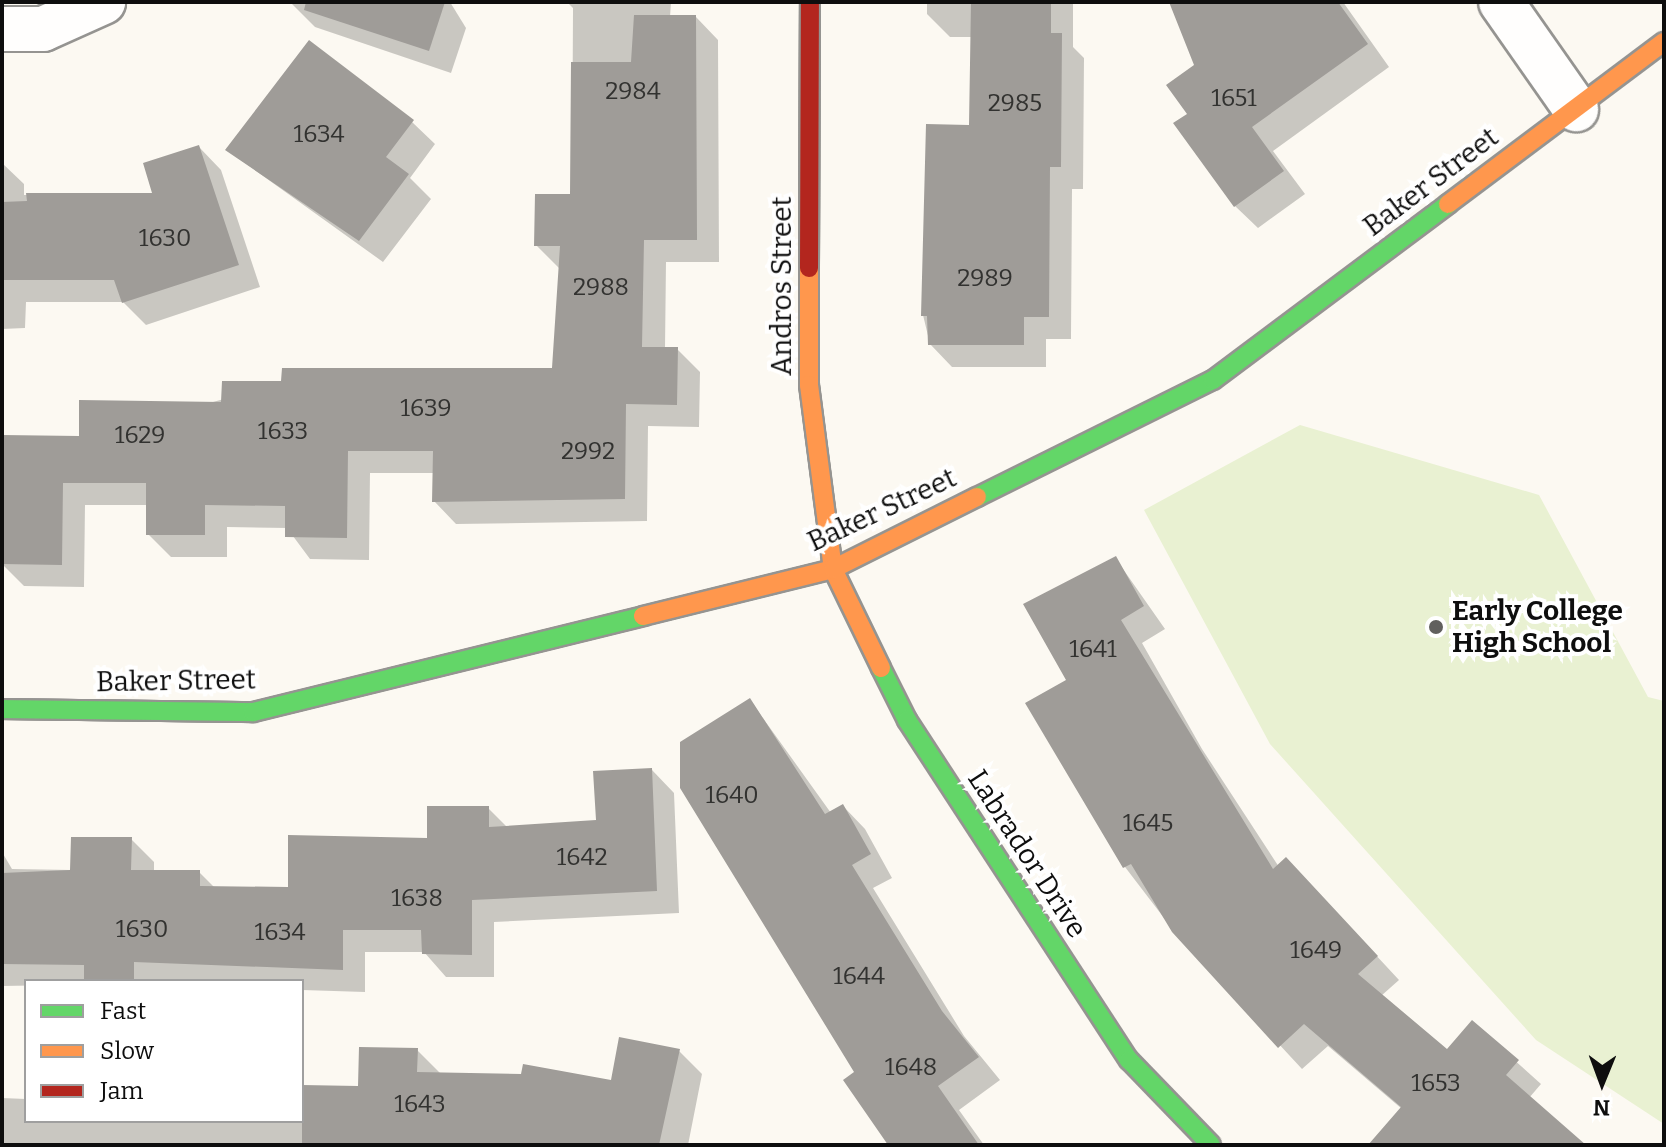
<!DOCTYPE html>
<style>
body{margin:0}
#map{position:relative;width:1666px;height:1147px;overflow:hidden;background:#fcf9f2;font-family:Bitter,serif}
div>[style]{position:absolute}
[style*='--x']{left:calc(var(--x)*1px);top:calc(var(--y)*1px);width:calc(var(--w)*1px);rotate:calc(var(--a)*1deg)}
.green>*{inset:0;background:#e9f1d2}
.shadow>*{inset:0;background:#0003}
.building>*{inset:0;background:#9f9c98}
.roads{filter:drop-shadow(2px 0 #959491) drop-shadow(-2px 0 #959491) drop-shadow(0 2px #959491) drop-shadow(0 -2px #959491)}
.street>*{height:44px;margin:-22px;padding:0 22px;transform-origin:22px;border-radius:22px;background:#fffefd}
.fast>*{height:18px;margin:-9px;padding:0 9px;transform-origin:9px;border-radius:9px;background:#63d668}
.slow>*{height:18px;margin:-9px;padding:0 9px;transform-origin:9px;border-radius:9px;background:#ff974d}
.jam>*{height:18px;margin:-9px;padding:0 9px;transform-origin:9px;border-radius:9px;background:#b3261e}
.dots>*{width:22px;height:22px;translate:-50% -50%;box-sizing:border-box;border:4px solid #fff;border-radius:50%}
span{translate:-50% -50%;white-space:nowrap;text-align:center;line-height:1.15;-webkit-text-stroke:8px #fff;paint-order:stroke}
.number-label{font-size:24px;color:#323230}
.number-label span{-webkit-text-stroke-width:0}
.street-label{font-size:28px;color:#0e0e0e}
.poi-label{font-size:28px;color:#0e0e0e;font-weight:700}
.left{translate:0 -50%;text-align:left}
.frame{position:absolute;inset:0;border:4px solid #0e0e0e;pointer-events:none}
.legend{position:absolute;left:24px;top:979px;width:280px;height:144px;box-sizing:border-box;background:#fff;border:2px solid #9f9f9f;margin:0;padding:10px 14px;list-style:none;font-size:24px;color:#0e0e0e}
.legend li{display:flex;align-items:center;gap:16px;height:40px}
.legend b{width:40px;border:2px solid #9f9f9f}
.north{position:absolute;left:1562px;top:1043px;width:80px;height:80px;-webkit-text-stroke:6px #fff;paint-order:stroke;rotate:181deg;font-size:22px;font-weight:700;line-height:32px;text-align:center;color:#0e0e0e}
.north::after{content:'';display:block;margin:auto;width:28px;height:36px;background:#0e0e0e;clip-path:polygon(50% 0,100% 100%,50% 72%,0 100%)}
</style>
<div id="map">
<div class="green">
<div style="clip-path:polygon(1300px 425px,1539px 495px,1648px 697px,1664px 701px,1664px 1124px,1536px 1040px,1270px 744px,1144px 510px)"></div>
</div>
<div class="shadow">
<div style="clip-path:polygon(450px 2px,466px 28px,451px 73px,315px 27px,292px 4px)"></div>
<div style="clip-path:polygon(567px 2px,671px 2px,670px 17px,696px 17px,718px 40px,719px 262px,666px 262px,665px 349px,677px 349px,700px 372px,699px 427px,648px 426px,647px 521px,456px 524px,434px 501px,434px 473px,370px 473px,369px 560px,310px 559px,287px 528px,227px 527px,227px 557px,171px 557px,148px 534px,148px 505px,85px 505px,84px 587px,24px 586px,2px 564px,2px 437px,81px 438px,283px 383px,554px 370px,560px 269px,536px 245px,572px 196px,573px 8px)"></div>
<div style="clip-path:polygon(927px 2px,1073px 2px,1073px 47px,1084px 58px,1083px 189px,1072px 189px,1071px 339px,1046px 339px,1046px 367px,952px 367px,930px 344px,923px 315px,971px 127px,972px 37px,950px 37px,927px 14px)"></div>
<div style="clip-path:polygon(1171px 2px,1343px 2px,1389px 67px,1273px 151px,1305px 194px,1258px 228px,1235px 206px,1190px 114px,1196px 66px)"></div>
<div style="clip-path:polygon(412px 122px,435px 144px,410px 178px,431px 199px,383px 262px,227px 150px)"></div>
<div style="clip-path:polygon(199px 147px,221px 170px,260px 287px,146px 325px,123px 302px,26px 302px,25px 328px,2px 329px,2px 163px,24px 184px,24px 195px,155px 195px)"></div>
<div style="clip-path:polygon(1116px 559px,1165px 629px,1142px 643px,1202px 749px,1279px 867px,1309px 883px,1399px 980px,1381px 996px,1448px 1052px,1473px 1023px,1541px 1084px,1529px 1098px,1583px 1145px,1372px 1145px,1402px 1109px,1328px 1046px,1302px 1069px,1174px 931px,1125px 867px,1027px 704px,1069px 681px)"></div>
<div style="clip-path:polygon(750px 700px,831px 813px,843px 806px,865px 829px,892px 878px,873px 888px,964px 1036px,1000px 1080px,959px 1110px,984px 1145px,890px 1145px,856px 1073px)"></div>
<div style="clip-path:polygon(652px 770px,674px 793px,679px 913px,494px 922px,494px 977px,446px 977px,424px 952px,365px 952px,365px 992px,302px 990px,302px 981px,2px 986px,2px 852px,12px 869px,72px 870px,131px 839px,154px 862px,154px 872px,199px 872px,215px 888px,290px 889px,429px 840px,488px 808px,508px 828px,598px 822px)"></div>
<div style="clip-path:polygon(417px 1050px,440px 1073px,613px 1083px,679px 1051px,702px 1074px,688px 1145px,2px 1145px,2px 1098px,26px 1099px,26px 1121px,302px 1121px,302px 1087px,360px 1088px)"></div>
</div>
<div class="building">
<div style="clip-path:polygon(306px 2px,445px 2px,429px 51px,304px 10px)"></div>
<div style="clip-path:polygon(971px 2px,1051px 2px,1051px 33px,1062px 33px,1061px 167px,1050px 167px,1049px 317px,1024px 317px,1024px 345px,928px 345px,927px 316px,921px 316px,926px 124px,969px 125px)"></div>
<div style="clip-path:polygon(1169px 2px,1338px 2px,1368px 44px,1252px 127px,1284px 171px,1234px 207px,1173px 123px,1187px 114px,1166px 85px,1194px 65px)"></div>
<div style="clip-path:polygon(634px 15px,696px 15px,697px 240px,644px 240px,642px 347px,678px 347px,677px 405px,626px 404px,625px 499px,432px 502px,433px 451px,348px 451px,347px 538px,285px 537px,285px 506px,205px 505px,205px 535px,146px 535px,146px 483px,63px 483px,62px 565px,2px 564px,2px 435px,79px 436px,79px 400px,221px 402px,222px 381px,281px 381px,282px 368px,552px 368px,560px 246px,534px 246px,535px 194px,570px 194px,571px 62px,631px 62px)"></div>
<div style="clip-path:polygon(309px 40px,414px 120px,386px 157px,409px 174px,359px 241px,225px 150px)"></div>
<div style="clip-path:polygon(199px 145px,239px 265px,122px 303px,114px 280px,2px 280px,2px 202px,27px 201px,26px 193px,152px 193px,143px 163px)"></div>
<div style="clip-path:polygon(1116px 556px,1144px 606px,1121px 620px,1273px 869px,1286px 857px,1378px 956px,1358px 974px,1447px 1049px,1472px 1020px,1519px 1060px,1506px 1075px,1586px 1145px,1368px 1145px,1401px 1107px,1304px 1024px,1278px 1048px,1172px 932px,1131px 864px,1123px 868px,1025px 703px,1066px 680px,1023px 604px)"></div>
<div style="clip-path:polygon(750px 698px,825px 814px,843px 804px,871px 854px,852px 865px,942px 1011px,979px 1057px,938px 1086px,979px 1145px,888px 1145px,843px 1080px,854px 1072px,680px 788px,680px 742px)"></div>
<div style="clip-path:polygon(652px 768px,657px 891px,472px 900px,472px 955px,422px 954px,421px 930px,343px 930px,343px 970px,134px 962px,134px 981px,84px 981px,84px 965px,2px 964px,2px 873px,70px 870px,71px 837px,132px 837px,131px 870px,200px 870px,200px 886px,288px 887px,288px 835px,427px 838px,427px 806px,489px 806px,489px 827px,596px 820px,593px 771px)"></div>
<div style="clip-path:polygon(619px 1037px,680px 1049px,659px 1145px,302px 1145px,302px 1085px,358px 1086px,359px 1047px,418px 1048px,417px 1072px,521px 1074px,523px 1064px,611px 1080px)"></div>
</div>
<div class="roads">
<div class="street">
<div style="--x:1501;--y:2;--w:131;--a:55"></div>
<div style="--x:2;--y:29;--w:41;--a:0"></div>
<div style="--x:43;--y:29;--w:66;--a:-24.2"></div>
</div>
<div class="fast">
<div style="--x:977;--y:497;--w:263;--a:-26.4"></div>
<div style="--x:1213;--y:380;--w:294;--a:-36.8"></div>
<div style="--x:881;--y:668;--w:58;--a:63.4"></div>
<div style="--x:907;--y:720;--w:406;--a:56.9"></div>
<div style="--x:1129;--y:1060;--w:118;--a:46"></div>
<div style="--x:2;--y:709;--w:251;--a:0.7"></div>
<div style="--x:253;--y:712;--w:402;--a:-13.8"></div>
</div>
<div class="slow">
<div style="--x:1448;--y:204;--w:270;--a:-36.9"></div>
<div style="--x:809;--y:268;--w:117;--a:90"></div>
<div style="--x:809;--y:385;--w:186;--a:82.6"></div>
<div style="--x:833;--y:569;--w:110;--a:64.1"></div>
<div style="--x:643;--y:616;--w:196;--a:-13.9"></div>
<div style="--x:833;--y:569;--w:161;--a:-26.6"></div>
</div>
<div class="jam">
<div style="--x:809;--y:268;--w:266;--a:-89.8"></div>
</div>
</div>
<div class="dots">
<div style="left:1436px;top:627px;background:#61605e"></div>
</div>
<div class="number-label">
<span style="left:633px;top:92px">2984</span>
<span style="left:1234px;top:99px">1651</span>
<span style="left:1015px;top:104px">2985</span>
<span style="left:319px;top:135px">1634</span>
<span style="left:165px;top:239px">1630</span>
<span style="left:985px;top:279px">2989</span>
<span style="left:601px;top:288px">2988</span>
<span style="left:426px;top:409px">1639</span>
<span style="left:283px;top:432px">1633</span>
<span style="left:140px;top:436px">1629</span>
<span style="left:588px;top:452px">2992</span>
<span style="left:1093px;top:650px">1641</span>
<span style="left:732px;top:796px">1640</span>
<span style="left:1148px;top:824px">1645</span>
<span style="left:582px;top:858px">1642</span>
<span style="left:417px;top:899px">1638</span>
<span style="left:142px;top:930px">1630</span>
<span style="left:280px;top:933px">1634</span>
<span style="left:1316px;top:951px">1649</span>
<span style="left:859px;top:977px">1644</span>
<span style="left:911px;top:1068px">1648</span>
<span style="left:1436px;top:1084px">1653</span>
<span style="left:420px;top:1105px">1643</span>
</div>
<div class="street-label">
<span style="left:1431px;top:182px;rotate:-37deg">Baker Street</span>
<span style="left:782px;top:286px;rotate:-90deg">Andros Street</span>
<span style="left:882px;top:510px;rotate:-25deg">Baker Street</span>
<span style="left:176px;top:681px;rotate:-1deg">Baker Street</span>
<span style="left:1027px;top:854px;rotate:57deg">Labrador Drive</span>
</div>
<div class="poi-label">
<span class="left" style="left:1452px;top:627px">Early College<br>High School</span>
</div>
<div class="frame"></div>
<ul class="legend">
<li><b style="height:10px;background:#63d668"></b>Fast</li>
<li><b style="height:10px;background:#ff974d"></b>Slow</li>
<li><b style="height:10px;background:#b3261e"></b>Jam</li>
</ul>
<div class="north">N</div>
</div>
